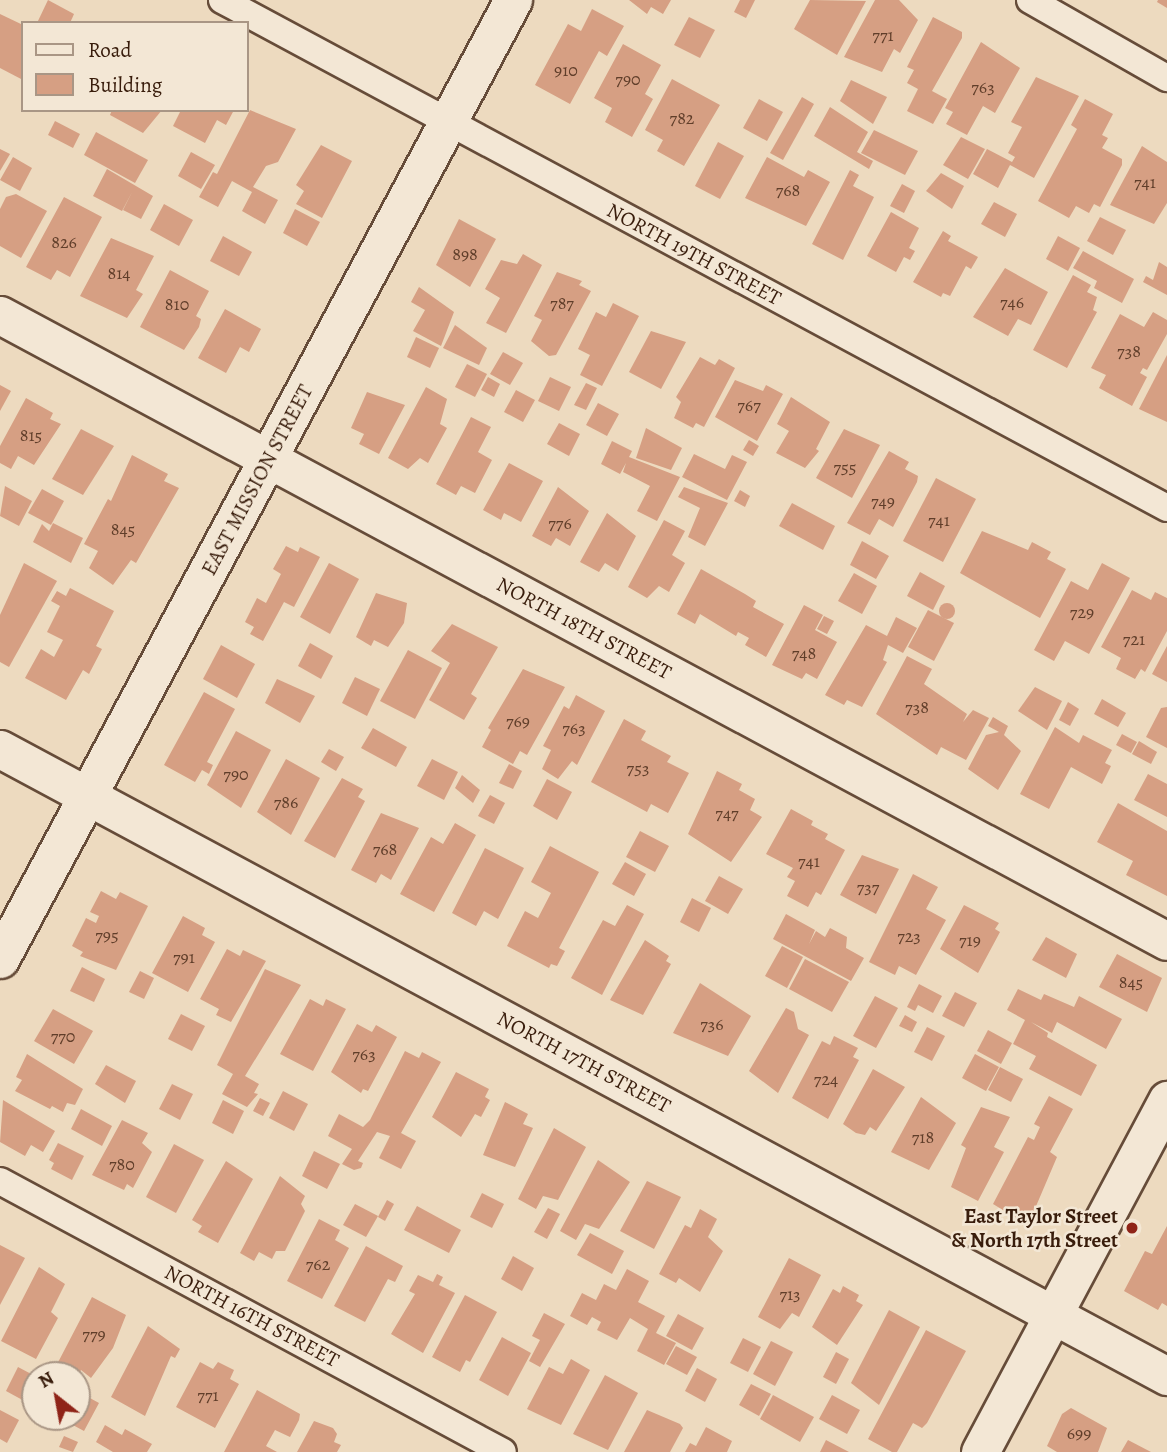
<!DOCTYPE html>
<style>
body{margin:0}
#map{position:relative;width:1167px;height:1452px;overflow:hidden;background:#eddabf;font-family:Alegreya,serif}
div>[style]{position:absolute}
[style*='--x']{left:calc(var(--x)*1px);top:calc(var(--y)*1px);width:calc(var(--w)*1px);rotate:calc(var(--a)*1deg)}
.building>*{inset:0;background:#d69f83}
.round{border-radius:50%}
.roads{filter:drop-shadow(2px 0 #664c39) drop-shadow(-2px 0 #664c39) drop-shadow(0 2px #664c39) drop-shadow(0 -2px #664c39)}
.street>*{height:26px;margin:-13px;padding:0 13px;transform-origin:13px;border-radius:13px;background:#f3e7d5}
.secondary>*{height:37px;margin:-18.5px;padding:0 18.5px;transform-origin:18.5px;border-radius:18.5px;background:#f3e7d5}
.dots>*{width:19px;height:19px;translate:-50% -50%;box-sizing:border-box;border:4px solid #f3e7d5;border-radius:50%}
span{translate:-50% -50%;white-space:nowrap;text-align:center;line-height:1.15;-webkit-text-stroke:5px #f3e7d5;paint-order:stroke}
.number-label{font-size:18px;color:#603e2a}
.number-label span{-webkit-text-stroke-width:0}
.street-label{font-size:21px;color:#391d0c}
.poi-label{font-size:21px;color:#391d0c;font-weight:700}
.right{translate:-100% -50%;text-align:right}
.legend{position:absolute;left:21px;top:21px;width:228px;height:91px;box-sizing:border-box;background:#f3e7d5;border:2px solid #a99685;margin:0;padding:9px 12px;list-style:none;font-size:21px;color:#391d0c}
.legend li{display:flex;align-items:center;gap:14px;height:35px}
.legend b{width:35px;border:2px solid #a99685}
.north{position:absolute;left:21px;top:1361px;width:70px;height:70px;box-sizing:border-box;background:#f3e7d5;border:2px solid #a99685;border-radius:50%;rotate:329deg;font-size:19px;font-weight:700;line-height:28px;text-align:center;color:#391d0c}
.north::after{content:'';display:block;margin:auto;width:24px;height:32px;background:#8f2418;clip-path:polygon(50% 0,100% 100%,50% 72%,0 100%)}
</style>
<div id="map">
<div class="building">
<div style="clip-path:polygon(48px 0,74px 14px,70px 23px,37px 23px)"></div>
<div style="clip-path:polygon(629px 0,671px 0,663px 14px,651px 7px,647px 14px)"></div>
<div style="clip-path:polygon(740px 0,755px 0,746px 18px,734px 12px)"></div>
<div style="clip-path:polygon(810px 0,866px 1px,837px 55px,794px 29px)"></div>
<div style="clip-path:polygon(875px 0,899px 0,918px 20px,900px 53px,894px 49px,882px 72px,844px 57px)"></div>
<div style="clip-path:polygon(1158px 0,1167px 0,1167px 8px,1157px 2px)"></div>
<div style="clip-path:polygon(592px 9px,624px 26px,607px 56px,599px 51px,570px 104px,535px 85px,568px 24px,581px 31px)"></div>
<div style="clip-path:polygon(0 14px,23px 25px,23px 80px,0 68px)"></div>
<div style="clip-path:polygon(689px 17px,715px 30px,700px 58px,674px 45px)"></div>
<div style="clip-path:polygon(933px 17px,962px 32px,962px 38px,932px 91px,947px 99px,933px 124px,907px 111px,918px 89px,907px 83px,914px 70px,907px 67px)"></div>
<div style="clip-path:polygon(981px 42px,1020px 68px,995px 113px,983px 106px,967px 135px,946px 124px,953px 112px,945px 108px)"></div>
<div style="clip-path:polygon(623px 44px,661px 65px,645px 94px,653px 99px,632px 137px,605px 122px,612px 108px,594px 98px)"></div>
<div style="clip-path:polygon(1036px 77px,1079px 96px,1034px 178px,1010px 165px,998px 188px,973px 174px,987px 149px,1012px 162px,1015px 157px,1008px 153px,1022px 127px,1011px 122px)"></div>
<div style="clip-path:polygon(672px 79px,720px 105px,684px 166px,657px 151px,663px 140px,645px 130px)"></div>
<div style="clip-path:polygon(851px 80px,887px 97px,873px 124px,840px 101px)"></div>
<div style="clip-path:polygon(802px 97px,814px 104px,783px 160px,770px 153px)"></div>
<div style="clip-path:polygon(759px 99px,783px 112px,767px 141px,743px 128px)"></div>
<div style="clip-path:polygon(1085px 99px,1113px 114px,1102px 135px,1108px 138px,1102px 148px,1122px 159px,1122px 165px,1100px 207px,1094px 204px,1089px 213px,1076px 206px,1069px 218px,1038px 201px,1077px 129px,1071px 125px)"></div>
<div style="clip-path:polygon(830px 107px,868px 132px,857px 152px,873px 161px,869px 169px,814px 136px)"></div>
<div style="clip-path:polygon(112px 110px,162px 110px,143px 133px,110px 115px)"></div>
<div style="clip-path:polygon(181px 110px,234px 110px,226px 125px,217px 120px,205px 143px,173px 126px)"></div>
<div style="clip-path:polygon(250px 110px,296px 129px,278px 162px,266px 166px,253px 187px,278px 200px,265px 224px,242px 211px,252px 192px,232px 181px,218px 207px,199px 197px,213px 172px,217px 174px)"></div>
<div style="clip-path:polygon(55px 121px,80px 134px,73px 148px,48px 135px)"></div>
<div style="clip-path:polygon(874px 130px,918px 151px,905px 175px,861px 153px)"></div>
<div style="clip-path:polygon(96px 132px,148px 160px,135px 183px,84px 155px)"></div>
<div style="clip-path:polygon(961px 137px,985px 149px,968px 179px,943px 165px)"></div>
<div style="clip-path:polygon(718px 142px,744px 156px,720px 199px,695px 186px)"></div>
<div style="clip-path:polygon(321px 145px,352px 161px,322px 218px,296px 204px,304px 191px,296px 185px)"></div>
<div style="clip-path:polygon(1142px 146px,1167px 162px,1167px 203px,1154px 224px,1110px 205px)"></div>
<div style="clip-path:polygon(0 149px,10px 154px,0 171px)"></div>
<div style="clip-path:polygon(191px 152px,215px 165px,201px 189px,178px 176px)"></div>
<div style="clip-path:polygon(13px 157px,32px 168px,20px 191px,0 180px)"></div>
<div style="clip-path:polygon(767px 157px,804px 177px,808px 170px,830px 182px,806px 226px,745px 198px)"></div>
<div style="clip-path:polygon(107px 169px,153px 196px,141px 219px,123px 210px,132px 192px,122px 211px,93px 196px)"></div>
<div style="clip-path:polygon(850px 170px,859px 175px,853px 186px,874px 197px,843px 260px,812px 244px)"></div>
<div style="clip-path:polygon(941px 173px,964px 186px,952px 209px,926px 191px)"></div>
<div style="clip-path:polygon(902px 184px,915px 191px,904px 213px,890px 206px)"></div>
<div style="clip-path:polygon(16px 194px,47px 211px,21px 258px,0 246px,0 209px,6px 197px)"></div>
<div style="clip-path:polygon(64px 197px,102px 217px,70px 277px,57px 270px,51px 280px,26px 267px)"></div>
<div style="clip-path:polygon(994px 202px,1017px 214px,1005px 237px,981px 224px)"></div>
<div style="clip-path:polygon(164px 204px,193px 220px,179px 246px,150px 230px)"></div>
<div style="clip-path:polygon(295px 209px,320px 222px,307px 246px,283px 233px)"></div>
<div style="clip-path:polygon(891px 212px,919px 228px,909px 248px,915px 251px,910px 260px,904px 257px,896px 272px,867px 256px)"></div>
<div style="clip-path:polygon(1100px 217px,1126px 230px,1113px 255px,1087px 241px)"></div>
<div style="clip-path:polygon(459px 219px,496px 239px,470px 287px,436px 265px)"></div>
<div style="clip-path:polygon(943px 231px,951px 236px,948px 241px,978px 257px,971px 269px,966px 266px,950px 296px,943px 293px,941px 297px,913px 282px)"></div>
<div style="clip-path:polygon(223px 236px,252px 252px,239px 276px,210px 261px)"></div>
<div style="clip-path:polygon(1058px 236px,1080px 248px,1068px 271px,1046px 259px)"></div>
<div style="clip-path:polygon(111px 238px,154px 256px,136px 290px,143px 294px,127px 318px,80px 296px)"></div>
<div style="clip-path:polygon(1083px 251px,1134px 279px,1122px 303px,1094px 288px,1097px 281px,1073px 268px)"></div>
<div style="clip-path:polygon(523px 254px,542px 265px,506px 333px,486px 323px,500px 298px,485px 289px,501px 260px,517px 264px)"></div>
<div style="clip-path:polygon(1159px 262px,1167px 267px,1167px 295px,1143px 282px,1146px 276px,1153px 280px)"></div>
<div style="clip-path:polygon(1005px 268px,1048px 292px,1031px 325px,1018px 319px,1008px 336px,973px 317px)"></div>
<div style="clip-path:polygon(170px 270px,209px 291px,196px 316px,201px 319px,199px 327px,184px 350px,140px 327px)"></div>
<div style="clip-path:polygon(557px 272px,582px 281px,579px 285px,591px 291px,556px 355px,549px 356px,531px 341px,542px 320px,534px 316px)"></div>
<div style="clip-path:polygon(1073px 275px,1091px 285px,1087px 292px,1097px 297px,1093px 310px,1097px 312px,1067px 368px,1033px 350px)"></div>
<div style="clip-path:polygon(419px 287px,454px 312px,441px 346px,413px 331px,425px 310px,411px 302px)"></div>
<div style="clip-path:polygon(613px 303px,639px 316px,602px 386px,580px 375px,590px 355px,578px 349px,596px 312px,606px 317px)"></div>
<div style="clip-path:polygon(225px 309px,261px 329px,249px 352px,240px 347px,226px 373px,198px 358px)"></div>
<div style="clip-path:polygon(1153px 312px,1167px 320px,1167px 334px,1147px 370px,1143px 368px,1140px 373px,1147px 377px,1132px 406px,1099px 388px,1106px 375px,1091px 368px,1120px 314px,1144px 327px)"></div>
<div style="clip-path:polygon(455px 325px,487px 348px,479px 365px,443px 348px)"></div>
<div style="clip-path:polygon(651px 331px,686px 342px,661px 389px,629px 372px)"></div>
<div style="clip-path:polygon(416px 337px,439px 348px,430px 368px,407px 357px)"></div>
<div style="clip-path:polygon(503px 352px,523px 363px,510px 385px,490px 374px)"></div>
<div style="clip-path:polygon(1167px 355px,1167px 422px,1139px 409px)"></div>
<div style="clip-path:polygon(700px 357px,715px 365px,719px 359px,735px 368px,704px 427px,696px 423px,693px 428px,674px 418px,681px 402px,676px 397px)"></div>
<div style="clip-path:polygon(467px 364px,487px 374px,475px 397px,455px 387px)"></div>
<div style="clip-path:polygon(488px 377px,500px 384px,494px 397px,481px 390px)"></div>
<div style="clip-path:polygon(550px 377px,571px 387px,559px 411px,538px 401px)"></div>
<div style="clip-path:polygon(735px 380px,763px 391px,766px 385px,783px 394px,757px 441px,715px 417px)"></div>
<div style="clip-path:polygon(586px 383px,597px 388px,586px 410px,574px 405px)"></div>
<div style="clip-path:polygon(0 385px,11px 391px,0 411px)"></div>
<div style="clip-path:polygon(426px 387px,447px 399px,440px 424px,447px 428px,428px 463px,420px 458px,408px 469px,388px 458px)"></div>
<div style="clip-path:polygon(516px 390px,535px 400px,523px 422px,504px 412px)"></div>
<div style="clip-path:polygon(367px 392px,405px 405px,379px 454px,359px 444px,364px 434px,351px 428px)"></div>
<div style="clip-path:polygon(791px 397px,830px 422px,816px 449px,819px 451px,805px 468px,776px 453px,789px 431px,777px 424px)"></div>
<div style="clip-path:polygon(26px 398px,53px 413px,50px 419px,61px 424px,34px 465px,18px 456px,11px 469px,0 463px,0 446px)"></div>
<div style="clip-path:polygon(598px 403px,619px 414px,607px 436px,586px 425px)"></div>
<div style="clip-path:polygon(471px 417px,491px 427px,478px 452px,492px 460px,475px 493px,461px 486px,456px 495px,436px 484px)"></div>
<div style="clip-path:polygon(559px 423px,580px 434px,569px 456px,547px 444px)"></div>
<div style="clip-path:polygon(646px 428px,682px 448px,671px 470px,636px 458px)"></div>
<div style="clip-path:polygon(81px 429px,114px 446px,83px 495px,52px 479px)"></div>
<div style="clip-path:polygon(844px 429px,880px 445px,852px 498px,816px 478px)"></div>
<div style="clip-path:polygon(749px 440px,759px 446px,753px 456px,743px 450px)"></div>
<div style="clip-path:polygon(612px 441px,632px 451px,629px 457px,680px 477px,657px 521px,637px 511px,650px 486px,623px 472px,626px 463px,620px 474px,601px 464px)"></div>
<div style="clip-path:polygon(889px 451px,909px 462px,905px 469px,918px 476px,917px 482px,893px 527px,879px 519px,870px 535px,847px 523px)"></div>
<div style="clip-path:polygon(694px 454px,725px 469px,732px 455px,747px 462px,727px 500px,682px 477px)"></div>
<div style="clip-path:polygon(132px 455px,168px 474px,164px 481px,179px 488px,136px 563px,131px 560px,113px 585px,89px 568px,98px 551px,84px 544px,108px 499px,111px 501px)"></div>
<div style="clip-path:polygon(509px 463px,543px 481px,521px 522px,504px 513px,501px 520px,483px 510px)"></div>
<div style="clip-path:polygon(936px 478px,976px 499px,943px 562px,903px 541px)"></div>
<div style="clip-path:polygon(5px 486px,32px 501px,19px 526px,0 516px)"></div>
<div style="clip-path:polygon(558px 487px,589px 511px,570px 546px,556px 538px,551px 546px,532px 536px)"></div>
<div style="clip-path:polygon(684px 487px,728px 503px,705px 546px,688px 537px,700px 508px,678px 497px)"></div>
<div style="clip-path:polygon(42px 489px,64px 501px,51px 525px,28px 513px)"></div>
<div style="clip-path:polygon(740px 490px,750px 496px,745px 507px,734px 501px)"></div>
<div style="clip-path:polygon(792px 503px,835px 526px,823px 550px,779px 526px)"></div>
<div style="clip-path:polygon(607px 513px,636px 536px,618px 571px,605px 563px,599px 572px,580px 562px)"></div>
<div style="clip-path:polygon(664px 520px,685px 531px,672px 555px,685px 563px,669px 592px,659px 586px,647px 598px,628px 587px)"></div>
<div style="clip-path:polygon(53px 523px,83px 538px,71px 563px,33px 542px,42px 524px,49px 531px)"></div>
<div style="clip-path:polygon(982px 531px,1028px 550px,1032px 542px,1051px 552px,1047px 559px,1066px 569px,1040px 618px,960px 573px)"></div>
<div style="clip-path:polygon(862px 541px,889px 556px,876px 579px,850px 565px)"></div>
<div style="clip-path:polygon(286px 546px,298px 552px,300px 547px,320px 557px,294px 607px,284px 602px,263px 641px,250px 634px,254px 627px,245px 622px,257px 598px,266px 603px,281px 574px,273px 569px)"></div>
<div style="clip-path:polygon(24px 563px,57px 581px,9px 667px,0 662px,0 615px)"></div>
<div style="clip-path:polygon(329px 563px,359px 579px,330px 634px,300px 617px)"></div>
<div style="clip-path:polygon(1102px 563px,1130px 578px,1089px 654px,1065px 641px,1054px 661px,1034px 650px,1071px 581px,1088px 590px)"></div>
<div style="clip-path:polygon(701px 569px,745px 594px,756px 601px,753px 607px,784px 624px,766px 657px,745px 645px,749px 638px,738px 632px,736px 636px,700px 614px,695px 624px,677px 614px)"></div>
<div style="clip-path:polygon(920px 572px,945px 586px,933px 610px,907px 596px)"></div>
<div style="clip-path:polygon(854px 573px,877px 586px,862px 614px,838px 601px)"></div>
<div style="clip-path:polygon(70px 588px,114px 611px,96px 646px,102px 649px,89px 674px,83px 670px,66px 700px,25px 678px,41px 649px,54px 657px,63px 640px,47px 632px,60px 606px,51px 601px,57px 591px,66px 596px)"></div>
<div style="clip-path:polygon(1132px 590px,1151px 600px,1155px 592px,1167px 598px,1167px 631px,1145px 672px,1141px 669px,1135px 679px,1116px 669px,1121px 658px,1101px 647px)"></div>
<div style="clip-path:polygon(376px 593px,407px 603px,404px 623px,388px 647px,374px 640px,371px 646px,356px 637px)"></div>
<div class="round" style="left:939px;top:603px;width:16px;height:16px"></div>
<div style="clip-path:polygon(804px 605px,823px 615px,815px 630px,837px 642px,817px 679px,806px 673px,802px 679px,772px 665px)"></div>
<div style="clip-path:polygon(928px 610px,954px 623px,934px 661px,908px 647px)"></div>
<div style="clip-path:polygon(824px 616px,834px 621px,827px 634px,817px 629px)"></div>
<div style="clip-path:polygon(896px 617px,917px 628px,903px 653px,888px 645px,883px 660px,887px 662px,862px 707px,847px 700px,844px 705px,825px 695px,866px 625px,887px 636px)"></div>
<div style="clip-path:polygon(452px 624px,498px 647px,471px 694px,477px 698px,464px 720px,429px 700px,450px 663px,431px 651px)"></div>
<div style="clip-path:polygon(310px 643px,333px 656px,321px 679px,298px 666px)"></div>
<div style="clip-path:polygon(221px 645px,255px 664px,237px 698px,203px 679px)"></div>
<div style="clip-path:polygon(1167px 646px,1167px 682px,1152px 674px)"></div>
<div style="clip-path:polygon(408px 650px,442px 668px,415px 719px,380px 701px)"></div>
<div style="clip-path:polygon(907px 656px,932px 669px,924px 684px,967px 714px,963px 722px,973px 710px,989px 718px,966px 760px,941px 747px,937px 755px,876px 714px)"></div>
<div style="clip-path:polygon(523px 669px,565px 687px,527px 755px,520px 751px,513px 764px,482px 747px,491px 730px,488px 728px)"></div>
<div style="clip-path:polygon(355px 677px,380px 689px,367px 716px,342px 703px)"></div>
<div style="clip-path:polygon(277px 679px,315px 696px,300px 723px,265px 703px)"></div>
<div style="clip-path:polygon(1035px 687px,1062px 701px,1047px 730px,1018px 711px)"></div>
<div style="clip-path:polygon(204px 692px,235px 709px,207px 762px,213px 765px,209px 774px,202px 770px,195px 782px,164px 765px)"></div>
<div style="clip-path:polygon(576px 695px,605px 711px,577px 765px,572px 761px,558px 779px,542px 769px,551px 750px,543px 746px,564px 706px,569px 709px)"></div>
<div style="clip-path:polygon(1102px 699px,1126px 713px,1118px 727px,1094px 714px)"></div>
<div style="clip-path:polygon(1068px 702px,1079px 709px,1070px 726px,1059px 720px)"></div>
<div style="clip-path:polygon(1167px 707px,1167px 748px,1146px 737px,1161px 708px)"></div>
<div style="clip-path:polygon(993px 717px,1008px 726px,1004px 735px,1021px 751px,998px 790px,968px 769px,986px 735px,999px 732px,988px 726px)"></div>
<div style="clip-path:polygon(624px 719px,646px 731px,641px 740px,671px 756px,667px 762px,689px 773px,668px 813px,651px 804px,647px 812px,591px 782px)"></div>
<div style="clip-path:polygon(1055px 727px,1079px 743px,1083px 735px,1112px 750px,1105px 763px,1111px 766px,1102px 784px,1071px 767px,1049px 809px,1020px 794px)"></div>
<div style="clip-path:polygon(373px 728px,407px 747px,396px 767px,361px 748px)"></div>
<div style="clip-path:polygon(236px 731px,271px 750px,241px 808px,207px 785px)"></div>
<div style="clip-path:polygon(1122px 734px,1137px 742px,1131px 753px,1116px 745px)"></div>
<div style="clip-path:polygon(1139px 741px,1157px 752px,1151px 764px,1132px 754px)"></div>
<div style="clip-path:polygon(329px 749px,344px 757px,336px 771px,321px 762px)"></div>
<div style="clip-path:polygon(286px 759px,320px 778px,291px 835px,257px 812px)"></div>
<div style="clip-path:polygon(432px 759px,458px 772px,444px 800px,417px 786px)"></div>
<div style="clip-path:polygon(509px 764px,522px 771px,513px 789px,499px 783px)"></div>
<div style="clip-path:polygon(717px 771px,742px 784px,739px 790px,755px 799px,750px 810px,762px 817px,731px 862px,688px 834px)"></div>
<div style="clip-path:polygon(1148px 774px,1167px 784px,1167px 817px,1134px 800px)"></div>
<div style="clip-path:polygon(462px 775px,480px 790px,473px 803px,455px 788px)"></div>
<div style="clip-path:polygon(342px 778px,363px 789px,358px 797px,365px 801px,335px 858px,304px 841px)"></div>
<div style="clip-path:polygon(547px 779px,572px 792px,557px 820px,533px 806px)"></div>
<div style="clip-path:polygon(490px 795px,505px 803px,494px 824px,478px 816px)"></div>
<div style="clip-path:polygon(1118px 803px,1167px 831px,1167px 896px,1126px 875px,1133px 861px,1097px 842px)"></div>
<div style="clip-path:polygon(791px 809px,813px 821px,811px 825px,828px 834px,825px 839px,845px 850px,821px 895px,816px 892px,808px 907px,787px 896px,795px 881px,787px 877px,793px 868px,766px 854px)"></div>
<div style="clip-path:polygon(381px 813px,419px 828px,391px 880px,381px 874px,376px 883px,351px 870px)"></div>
<div style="clip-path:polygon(455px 823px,476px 835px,434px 912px,400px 894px,431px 837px,443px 844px)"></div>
<div style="clip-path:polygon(640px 831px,669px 846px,655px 872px,626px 857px)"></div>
<div style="clip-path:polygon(550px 846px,599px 872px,559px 948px,565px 951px,557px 966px,551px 964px,549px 968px,507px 946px,525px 911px,538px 918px,551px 893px,531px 882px)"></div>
<div style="clip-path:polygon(485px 848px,524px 868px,498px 919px,484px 911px,476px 926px,452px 913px)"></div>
<div style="clip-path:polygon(862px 855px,899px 869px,876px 914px,840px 895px)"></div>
<div style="clip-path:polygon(625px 862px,646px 874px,634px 896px,612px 884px)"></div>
<div style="clip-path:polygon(913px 874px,938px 887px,926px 909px,946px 920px,916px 975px,899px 966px,895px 975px,869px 962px)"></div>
<div style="clip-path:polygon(719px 876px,743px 889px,728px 914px,705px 901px)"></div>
<div style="clip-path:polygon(101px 891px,116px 899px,120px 892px,148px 906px,116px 970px,80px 956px,83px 952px,72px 946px,86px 918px,96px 923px,99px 916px,90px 912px)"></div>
<div style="clip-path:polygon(692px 898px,711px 908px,699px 932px,680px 922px)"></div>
<div style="clip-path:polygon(627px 905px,644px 914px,602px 995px,571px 978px,603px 920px,615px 926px)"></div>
<div style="clip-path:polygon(964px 905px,999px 923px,995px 929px,1000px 932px,978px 973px,940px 949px)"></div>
<div style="clip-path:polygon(786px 914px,815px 930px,809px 944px,816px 931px,825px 937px,830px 928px,847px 937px,846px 948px,864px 958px,851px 981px,773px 939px)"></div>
<div style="clip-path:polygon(183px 916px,205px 928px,202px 935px,215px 942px,188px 992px,152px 973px)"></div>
<div style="clip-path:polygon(1046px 937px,1077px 954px,1066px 978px,1032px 960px)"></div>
<div style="clip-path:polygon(645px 940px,669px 956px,666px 961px,671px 964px,643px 1015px,610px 1000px)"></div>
<div style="clip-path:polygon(782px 946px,803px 957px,787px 988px,765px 976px)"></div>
<div style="clip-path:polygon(227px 949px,240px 956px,243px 950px,266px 961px,231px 1022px,216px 1015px,219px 1009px,200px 999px)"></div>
<div style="clip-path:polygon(1117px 954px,1162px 978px,1147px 1012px,1099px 987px)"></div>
<div style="clip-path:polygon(805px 959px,849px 982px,832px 1012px,789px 989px)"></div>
<div style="clip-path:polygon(82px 967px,105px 979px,94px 1002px,70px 991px)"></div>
<div style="clip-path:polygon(265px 969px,301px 985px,245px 1076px,259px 1084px,254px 1093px,258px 1094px,247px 1107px,222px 1094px,233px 1074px,217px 1065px)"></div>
<div style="clip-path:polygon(140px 971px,154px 978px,144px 999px,129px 992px)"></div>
<div style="clip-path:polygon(700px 983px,751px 1016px,728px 1056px,673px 1033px)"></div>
<div style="clip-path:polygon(919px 984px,942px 996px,933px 1013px,918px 1005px,915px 1011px,907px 1007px)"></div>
<div style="clip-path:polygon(1018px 989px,1041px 1000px,1044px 994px,1074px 1007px,1079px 996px,1122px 1019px,1106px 1049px,1057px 1022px,1052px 1033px,1031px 1022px,1048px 1033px,1047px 1037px,1097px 1065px,1081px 1096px,1029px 1069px,1036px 1056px,1013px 1044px,1025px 1020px,1007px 1010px)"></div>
<div style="clip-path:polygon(955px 992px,977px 1003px,964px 1027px,942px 1016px)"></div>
<div style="clip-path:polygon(875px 996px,898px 1008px,876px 1048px,853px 1036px)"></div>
<div style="clip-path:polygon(310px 999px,323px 1006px,326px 999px,346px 1009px,313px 1071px,280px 1054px)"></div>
<div style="clip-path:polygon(786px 1008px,794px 1012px,798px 1029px,809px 1035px,778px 1093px,749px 1071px)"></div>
<div style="clip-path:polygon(53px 1009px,93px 1031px,74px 1064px,34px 1041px)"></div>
<div style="clip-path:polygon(181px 1014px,205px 1026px,192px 1051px,168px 1039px)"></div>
<div style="clip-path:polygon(905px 1015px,917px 1022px,912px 1032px,899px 1026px)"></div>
<div style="clip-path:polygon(357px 1024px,372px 1032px,376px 1025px,397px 1037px,368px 1091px,363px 1089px,361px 1093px,331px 1072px)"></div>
<div style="clip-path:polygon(927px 1027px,945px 1036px,932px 1061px,914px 1052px)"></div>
<div style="clip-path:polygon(988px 1030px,1012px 1043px,1001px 1064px,977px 1051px)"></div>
<div style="clip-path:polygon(834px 1036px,858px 1048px,853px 1057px,859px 1060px,828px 1119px,792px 1098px,822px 1041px,830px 1045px)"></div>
<div style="clip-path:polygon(405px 1051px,419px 1058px,422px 1052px,441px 1062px,401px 1133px,416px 1141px,401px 1169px,379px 1158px,390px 1136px,377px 1132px,358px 1161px,363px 1163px,361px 1168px,354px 1170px,342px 1164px,352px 1149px,328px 1136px,339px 1114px,363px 1127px,370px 1120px)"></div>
<div style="clip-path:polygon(27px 1054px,83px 1089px,75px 1105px,67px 1103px,63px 1112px,52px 1106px,50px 1109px,15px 1091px,22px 1080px,16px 1077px)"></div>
<div style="clip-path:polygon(975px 1054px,999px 1067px,986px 1091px,962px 1078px)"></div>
<div style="clip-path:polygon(106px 1065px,136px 1081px,125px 1103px,95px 1084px)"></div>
<div style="clip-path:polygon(1000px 1067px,1023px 1079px,1011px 1102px,988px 1090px)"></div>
<div style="clip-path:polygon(873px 1069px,905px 1087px,876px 1131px,870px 1127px,865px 1135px,856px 1133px,843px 1124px)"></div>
<div style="clip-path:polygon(456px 1072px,489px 1089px,485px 1097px,490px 1100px,481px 1117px,475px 1114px,461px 1137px,432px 1117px)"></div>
<div style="clip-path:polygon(172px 1084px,193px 1094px,180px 1120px,159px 1109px)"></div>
<div style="clip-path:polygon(283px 1091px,308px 1104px,294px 1131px,269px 1118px)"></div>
<div style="clip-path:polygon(1049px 1096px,1073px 1109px,1050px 1152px,1057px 1157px,1028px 1225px,993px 1204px,1028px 1137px,1034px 1140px,1040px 1127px,1034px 1124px)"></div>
<div style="clip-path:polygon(921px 1097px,956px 1123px,929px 1170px,891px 1152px)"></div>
<div style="clip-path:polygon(260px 1098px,270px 1103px,263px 1116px,253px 1111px)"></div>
<div style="clip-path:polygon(3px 1100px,55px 1131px,43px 1152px,31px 1145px,25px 1156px,0 1142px)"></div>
<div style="clip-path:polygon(223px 1100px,244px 1111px,233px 1134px,212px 1123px)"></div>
<div style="clip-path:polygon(505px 1102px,528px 1114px,523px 1124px,533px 1128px,515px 1167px,483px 1155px)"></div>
<div style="clip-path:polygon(981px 1107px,1010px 1117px,994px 1147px,1004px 1152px,978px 1201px,951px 1187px,966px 1148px,961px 1145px)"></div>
<div style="clip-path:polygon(81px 1109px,112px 1126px,102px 1146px,71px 1129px)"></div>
<div style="clip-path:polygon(122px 1120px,148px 1133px,142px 1143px,152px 1152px,133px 1188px,127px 1184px,124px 1190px,92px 1175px)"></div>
<div style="clip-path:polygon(554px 1128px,586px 1147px,558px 1200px,543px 1196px,536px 1209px,518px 1199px)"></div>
<div style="clip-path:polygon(58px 1143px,84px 1156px,72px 1180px,51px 1169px,54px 1163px,49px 1160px)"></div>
<div style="clip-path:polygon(174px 1144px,204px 1160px,176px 1213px,146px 1197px)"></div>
<div style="clip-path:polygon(314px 1151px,340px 1164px,327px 1189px,302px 1176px)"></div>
<div style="clip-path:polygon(598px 1160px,630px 1182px,599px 1229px,585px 1224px,576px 1240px,560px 1231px)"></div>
<div style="clip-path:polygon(226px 1161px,253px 1179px,218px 1243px,198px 1232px,202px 1226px,192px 1220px)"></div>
<div style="clip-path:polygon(280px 1176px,305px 1196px,301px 1204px,305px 1211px,285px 1251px,276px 1251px,272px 1259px,259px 1252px,254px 1261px,240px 1253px)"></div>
<div style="clip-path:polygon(647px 1181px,681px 1197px,654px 1249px,620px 1231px)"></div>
<div style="clip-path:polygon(482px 1193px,504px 1204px,492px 1228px,470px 1217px)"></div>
<div style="clip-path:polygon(387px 1200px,394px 1204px,385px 1221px,378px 1217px)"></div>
<div style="clip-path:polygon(355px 1204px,378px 1216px,366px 1237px,343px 1225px)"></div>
<div style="clip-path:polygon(417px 1206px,461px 1230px,449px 1253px,404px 1230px)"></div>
<div style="clip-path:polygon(548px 1208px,560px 1214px,547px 1239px,534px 1232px)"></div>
<div style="clip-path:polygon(700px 1209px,717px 1219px,708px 1237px,723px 1251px,700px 1292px,679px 1278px,676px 1283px,659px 1274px,685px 1225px,691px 1228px)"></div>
<div style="clip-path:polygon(319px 1219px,340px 1230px,335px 1240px,349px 1248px,322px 1299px,287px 1281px)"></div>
<div style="clip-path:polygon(1167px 1226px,1167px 1306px,1162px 1303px,1158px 1310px,1124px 1291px,1145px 1251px,1152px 1254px)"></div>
<div style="clip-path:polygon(590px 1233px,624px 1251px,612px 1274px,577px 1255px)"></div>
<div style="clip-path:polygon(0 1245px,25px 1258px,0 1305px)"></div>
<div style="clip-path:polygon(366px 1246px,403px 1266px,395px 1282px,388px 1279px,365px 1322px,334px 1306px)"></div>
<div style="clip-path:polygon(513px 1256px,534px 1268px,522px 1291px,501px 1279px)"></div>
<div style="clip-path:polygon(789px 1258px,821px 1275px,799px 1317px,792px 1313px,780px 1329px,758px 1317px)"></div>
<div style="clip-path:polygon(39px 1267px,65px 1284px,51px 1312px,58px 1318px,36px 1359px,1px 1341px)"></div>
<div style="clip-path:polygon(627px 1269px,649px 1281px,638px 1302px,665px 1316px,656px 1333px,676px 1343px,664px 1365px,637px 1351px,648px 1329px,630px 1318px,617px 1340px,597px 1330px,601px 1322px,592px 1317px,587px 1325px,570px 1316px,582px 1293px,596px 1300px,604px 1284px,616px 1290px)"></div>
<div style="clip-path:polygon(437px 1274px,443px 1277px,439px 1285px,455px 1293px,423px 1353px,391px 1334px,415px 1294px,409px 1291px,418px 1275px,433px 1282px)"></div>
<div style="clip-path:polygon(843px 1286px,859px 1295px,856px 1301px,863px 1305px,837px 1345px,812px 1327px,833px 1289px,840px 1293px)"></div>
<div style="clip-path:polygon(465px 1295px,497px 1312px,470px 1362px,466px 1360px,460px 1372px,432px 1357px)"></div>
<div style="clip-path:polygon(92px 1297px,126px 1315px,113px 1348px,91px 1378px,81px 1370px,78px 1375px,58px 1375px,53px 1372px)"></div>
<div style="clip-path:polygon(889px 1310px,920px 1327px,879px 1405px,851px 1383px)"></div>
<div style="clip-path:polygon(544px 1313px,565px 1324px,540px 1367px,529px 1361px,540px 1340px,532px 1336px)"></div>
<div style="clip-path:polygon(678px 1314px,704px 1328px,692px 1350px,666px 1336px)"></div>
<div style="clip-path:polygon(148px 1326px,180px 1349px,175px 1358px,171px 1356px,145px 1416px,111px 1397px)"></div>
<div style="clip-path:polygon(926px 1330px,966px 1351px,927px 1423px,922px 1428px,913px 1423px,897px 1452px,892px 1452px,868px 1439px)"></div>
<div style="clip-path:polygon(502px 1337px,531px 1353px,508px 1396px,479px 1380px)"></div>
<div style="clip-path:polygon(743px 1338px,761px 1347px,748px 1372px,730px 1363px)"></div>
<div style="clip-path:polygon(771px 1341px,793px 1352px,775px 1386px,753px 1374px)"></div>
<div style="clip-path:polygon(676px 1346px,697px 1357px,687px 1375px,666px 1364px)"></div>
<div style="clip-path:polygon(836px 1352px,849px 1359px,836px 1384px,823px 1377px)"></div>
<div style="clip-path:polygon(571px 1359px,590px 1370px,561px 1425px,527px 1409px,549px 1367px,563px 1374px)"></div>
<div style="clip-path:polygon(200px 1362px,213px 1369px,218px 1362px,234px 1370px,230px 1379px,239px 1384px,215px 1428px,176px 1407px)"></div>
<div style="clip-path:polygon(18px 1367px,35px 1376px,28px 1403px,6px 1391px)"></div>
<div style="clip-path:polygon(697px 1368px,717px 1379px,705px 1402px,685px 1391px)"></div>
<div style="clip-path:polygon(605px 1375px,638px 1393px,608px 1450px,573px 1434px)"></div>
<div style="clip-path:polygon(751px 1384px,771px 1394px,759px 1416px,739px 1405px)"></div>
<div style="clip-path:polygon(257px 1390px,300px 1414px,299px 1420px,290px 1437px,275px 1430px,266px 1446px,277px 1452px,224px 1452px)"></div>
<div style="clip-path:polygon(77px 1391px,99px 1403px,84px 1431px,58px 1417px,77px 1417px)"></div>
<div style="clip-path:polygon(773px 1395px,814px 1417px,800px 1442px,760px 1419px)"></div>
<div style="clip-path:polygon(832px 1395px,860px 1410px,847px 1434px,819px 1419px)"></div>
<div style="clip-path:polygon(33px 1404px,35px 1417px,54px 1417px,50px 1425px,27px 1414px)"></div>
<div style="clip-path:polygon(1071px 1408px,1107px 1428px,1098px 1452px,1057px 1452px,1047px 1446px,1062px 1414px)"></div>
<div style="clip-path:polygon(0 1410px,19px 1420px,7px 1443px,0 1439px)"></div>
<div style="clip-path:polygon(647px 1410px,680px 1424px,683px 1428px,670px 1452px,624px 1452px)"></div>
<div style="clip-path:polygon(314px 1421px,333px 1428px,337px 1434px,334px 1442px,341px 1445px,337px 1452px,297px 1452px)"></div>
<div style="clip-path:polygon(105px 1425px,122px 1435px,125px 1429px,152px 1444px,147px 1452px,113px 1452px,96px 1442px)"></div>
<div style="clip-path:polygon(706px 1427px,732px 1441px,727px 1452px,685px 1452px,690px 1443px,696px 1446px)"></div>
<div style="clip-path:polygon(64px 1436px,78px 1442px,73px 1452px,59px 1447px)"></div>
<div style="clip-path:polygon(826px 1440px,849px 1452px,820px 1452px)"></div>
<div style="clip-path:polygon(1128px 1440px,1151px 1452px,1121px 1452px)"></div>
</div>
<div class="roads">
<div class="street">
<div style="--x:222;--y:0;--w:1073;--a:28.26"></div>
<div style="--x:1030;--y:0;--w:158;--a:29.7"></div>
<div style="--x:0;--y:1181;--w:571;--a:28.31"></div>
</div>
<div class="secondary">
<div style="--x:0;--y:315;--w:1324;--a:28.21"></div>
<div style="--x:0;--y:749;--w:1325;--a:28.25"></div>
<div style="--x:0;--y:959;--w:1088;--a:-61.86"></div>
<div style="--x:980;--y:1452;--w:399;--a:-62"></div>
</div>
</div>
<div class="dots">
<div style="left:1132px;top:1228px;background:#8f2418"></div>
</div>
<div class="number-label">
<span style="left:883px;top:35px">771</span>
<span style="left:566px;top:70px">910</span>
<span style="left:628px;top:79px">790</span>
<span style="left:983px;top:87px">763</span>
<span style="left:682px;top:118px">782</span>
<span style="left:1145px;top:182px">741</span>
<span style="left:788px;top:190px">768</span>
<span style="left:64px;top:242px">826</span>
<span style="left:465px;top:254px">898</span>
<span style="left:119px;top:273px">814</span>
<span style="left:1012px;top:302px">746</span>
<span style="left:562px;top:303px">787</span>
<span style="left:177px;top:304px">810</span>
<span style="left:1129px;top:351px">738</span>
<span style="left:749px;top:405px">767</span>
<span style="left:31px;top:435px">815</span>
<span style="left:845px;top:467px">755</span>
<span style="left:883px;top:501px">749</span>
<span style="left:939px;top:520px">741</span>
<span style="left:560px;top:523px">776</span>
<span style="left:123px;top:529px">845</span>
<span style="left:1082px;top:612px">729</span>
<span style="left:1134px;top:639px">721</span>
<span style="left:804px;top:653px">748</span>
<span style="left:917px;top:707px">738</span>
<span style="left:518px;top:721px">769</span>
<span style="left:574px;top:728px">763</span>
<span style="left:638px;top:768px">753</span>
<span style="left:236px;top:774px">790</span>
<span style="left:286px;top:802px">786</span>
<span style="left:727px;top:813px">747</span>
<span style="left:385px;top:849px">768</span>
<span style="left:809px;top:861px">741</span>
<span style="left:868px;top:887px">737</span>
<span style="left:107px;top:935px">795</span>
<span style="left:909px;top:936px">723</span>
<span style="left:970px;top:940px">719</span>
<span style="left:184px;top:957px">791</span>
<span style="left:1131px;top:982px">845</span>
<span style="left:712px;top:1024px">736</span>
<span style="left:63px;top:1036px">770</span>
<span style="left:364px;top:1054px">763</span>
<span style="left:826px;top:1079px">724</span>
<span style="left:923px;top:1137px">718</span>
<span style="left:122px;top:1164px">780</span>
<span style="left:318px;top:1264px">762</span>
<span style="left:790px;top:1294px">713</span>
<span style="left:94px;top:1334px">779</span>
<span style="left:208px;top:1395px">771</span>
<span style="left:1079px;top:1433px">699</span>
</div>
<div class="street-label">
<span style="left:694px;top:254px;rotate:28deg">NORTH 19TH STREET</span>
<span style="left:257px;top:480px;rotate:-62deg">EAST MISSION STREET</span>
<span style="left:584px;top:628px;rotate:28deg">NORTH 18TH STREET</span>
<span style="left:584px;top:1062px;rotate:28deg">NORTH 17TH STREET</span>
<span style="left:252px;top:1316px;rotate:28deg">NORTH 16TH STREET</span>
</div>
<div class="poi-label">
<span class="right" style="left:1118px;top:1228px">East Taylor Street<br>&amp; North 17th Street</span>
</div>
<ul class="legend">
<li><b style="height:9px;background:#f3e7d5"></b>Road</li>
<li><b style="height:19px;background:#d69f83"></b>Building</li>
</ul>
<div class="north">N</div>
</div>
